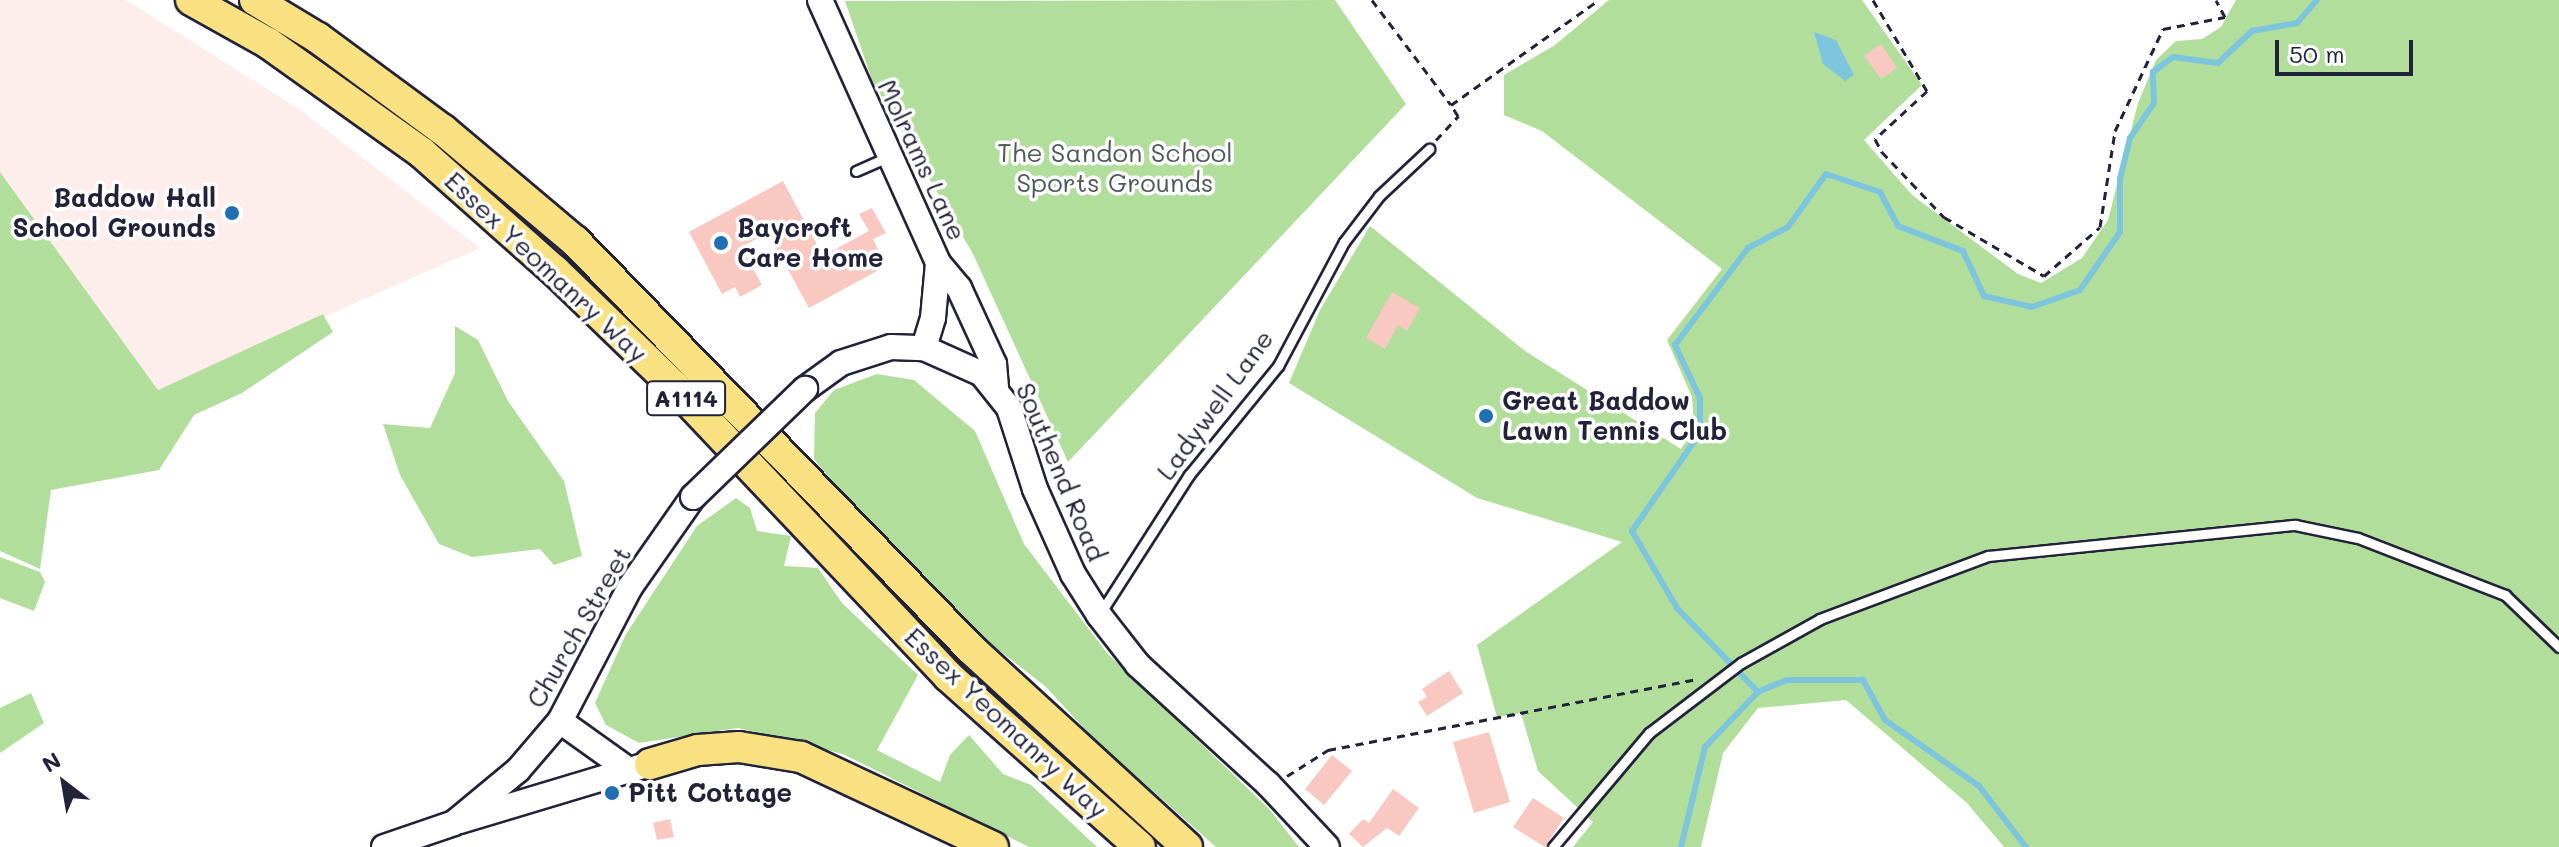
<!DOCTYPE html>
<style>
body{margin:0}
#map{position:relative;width:2559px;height:847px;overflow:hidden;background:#fff;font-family:Mali,sans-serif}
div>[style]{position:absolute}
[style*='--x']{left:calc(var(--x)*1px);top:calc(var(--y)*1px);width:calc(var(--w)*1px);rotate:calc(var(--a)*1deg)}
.built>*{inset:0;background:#fdeeec}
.green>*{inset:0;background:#b2de9c}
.water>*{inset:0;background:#7dc5dd}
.stream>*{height:6px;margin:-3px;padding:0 3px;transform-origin:3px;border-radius:3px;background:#7dc5dd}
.building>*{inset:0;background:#f8c8c1}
.path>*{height:3px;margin-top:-1.5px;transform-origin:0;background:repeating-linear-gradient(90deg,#22223b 0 8px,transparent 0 14px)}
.roads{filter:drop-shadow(2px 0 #22223b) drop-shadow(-2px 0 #22223b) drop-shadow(0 2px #22223b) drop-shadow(0 -2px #22223b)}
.service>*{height:9px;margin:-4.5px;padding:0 4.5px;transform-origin:4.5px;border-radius:4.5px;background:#fff}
.tertiary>*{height:24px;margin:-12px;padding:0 12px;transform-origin:12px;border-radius:12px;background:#fff}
.primary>*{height:30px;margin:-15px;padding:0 15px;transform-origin:15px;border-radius:15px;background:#f9e181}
.bridges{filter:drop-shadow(2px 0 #22223b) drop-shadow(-2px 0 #22223b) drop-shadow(0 2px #22223b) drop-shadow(0 -2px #22223b)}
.tertiary-bridge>*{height:24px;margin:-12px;padding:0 12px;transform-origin:12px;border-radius:12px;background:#fff}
.dots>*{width:22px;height:22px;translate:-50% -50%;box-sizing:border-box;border:4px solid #fff;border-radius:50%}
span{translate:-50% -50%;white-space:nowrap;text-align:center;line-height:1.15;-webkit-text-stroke:7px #fff;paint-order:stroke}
.shield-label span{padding:2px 6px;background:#fff;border:2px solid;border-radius:6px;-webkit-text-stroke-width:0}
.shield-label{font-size:24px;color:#22223b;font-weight:700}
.park-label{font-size:26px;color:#4d5a58}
.street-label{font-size:26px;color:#22223b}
.poi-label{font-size:26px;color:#22223b;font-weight:700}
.right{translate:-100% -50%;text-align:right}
.left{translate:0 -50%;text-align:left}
.north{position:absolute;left:24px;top:743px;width:80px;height:80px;-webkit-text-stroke:6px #fff;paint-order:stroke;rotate:329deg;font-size:22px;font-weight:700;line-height:32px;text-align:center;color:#22223b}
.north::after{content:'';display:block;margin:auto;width:28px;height:36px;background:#22223b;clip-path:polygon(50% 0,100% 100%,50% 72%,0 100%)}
.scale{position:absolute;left:2275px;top:40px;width:138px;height:36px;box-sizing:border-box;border:4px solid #22223b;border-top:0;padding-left:10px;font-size:24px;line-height:28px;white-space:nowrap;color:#22223b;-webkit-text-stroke:6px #fff;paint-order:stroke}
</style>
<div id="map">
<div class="built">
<div style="clip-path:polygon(0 0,126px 0,302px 111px,480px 248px,158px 390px,0 172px)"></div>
</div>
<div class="green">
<div style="clip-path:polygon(1335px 0,1406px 104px,1068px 462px,973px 254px,872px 80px,845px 1px)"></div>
<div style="clip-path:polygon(1609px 0,1862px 0,1922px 85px,1864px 140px,1912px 195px,2018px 274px,2041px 283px,2082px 258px,2108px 220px,2138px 103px,2156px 60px,2176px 41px,2202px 39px,2221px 27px,2236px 0,2559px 0,2559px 847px,2004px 847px,1967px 803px,1846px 700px,1758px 708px,1723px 753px,1701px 847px,1573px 847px,1593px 822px,1538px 771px,1521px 713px,1497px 717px,1477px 645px,1622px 542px,1477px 498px,1289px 383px,1320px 310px,1370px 226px,1525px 351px,1681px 449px,1694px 429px,1692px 397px,1667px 340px,1722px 269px,1542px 131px,1504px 115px,1504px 75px,1555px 45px)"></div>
<div style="clip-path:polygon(0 172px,158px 390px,323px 314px,333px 332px,242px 393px,194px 415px,159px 470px,51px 490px,40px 569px,0 551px)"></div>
<div style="clip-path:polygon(455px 326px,478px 340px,508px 401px,564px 481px,582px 556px,554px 565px,540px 549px,472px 557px,439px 544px,400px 475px,383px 424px,430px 428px,455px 373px)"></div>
<div style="clip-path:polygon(877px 374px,914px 380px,975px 431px,1024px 544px,1107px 653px,1270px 810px,1299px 847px,1216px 847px,1093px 738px,1045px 686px,983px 638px,861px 518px,814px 459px,815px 413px,834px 390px)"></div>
<div style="clip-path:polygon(736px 498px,750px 508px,757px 531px,791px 536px,784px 566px,818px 568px,842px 603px,918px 675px,877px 750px,940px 782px,950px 755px,969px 735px,1003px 774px,1031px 785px,1097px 847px,1029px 847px,843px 754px,738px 728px,639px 743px,606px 725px,595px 703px,626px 634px,697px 526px)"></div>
<div style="clip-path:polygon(0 557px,40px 572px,45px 582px,34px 611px,0 598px)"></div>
<div style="clip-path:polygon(31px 693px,44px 723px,0 753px,0 708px)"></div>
</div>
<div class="water">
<div style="clip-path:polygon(1814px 32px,1836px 40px,1854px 75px,1845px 81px,1823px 64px)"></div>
</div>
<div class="stream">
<div style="--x:1681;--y:847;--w:103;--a:-76.5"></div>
<div style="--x:1705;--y:747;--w:76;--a:-46.1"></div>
<div style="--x:2026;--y:847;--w:77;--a:-127.6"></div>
<div style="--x:1979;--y:786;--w:115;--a:-144.9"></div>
<div style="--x:1885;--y:720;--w:46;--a:-118.8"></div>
<div style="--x:1863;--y:680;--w:76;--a:180"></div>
<div style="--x:1787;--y:680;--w:31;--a:158"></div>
<div style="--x:1758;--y:692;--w:117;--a:-134"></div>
<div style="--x:1677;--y:608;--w:89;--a:-120.3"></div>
<div style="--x:1632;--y:531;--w:119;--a:-55.2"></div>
<div style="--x:1700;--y:433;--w:35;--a:-90"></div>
<div style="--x:1700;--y:398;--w:59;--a:-115.3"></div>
<div style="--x:1675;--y:345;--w:121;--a:-53"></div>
<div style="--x:1748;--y:248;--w:45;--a:-27.7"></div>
<div style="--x:1788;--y:227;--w:65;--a:-54.4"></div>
<div style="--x:1826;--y:174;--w:57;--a:18.4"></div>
<div style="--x:1880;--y:192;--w:38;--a:62"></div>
<div style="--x:1898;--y:226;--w:70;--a:21"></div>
<div style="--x:1963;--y:251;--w:50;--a:65"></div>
<div style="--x:1984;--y:296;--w:49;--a:12.9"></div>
<div style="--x:2032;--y:307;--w:51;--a:-19.5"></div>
<div style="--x:2080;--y:290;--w:70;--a:-55.4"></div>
<div style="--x:2120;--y:232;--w:53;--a:-90"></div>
<div style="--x:2120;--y:179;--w:42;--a:-76.3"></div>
<div style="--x:2130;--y:138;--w:42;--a:-55.6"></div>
<div style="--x:2154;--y:103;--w:31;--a:-92"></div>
<div style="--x:2153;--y:72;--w:25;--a:-37"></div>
<div style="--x:2173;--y:57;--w:45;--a:7.6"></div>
<div style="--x:2218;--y:63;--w:47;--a:-43.3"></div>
<div style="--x:2252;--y:31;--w:46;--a:-10.1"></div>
<div style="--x:2297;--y:23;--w:30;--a:-49"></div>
</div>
<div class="building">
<div style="clip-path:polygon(1881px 44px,1897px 68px,1881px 79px,1864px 56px)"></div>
<div style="clip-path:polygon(783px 181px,823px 256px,869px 231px,859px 214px,872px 208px,886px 233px,873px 239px,880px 253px,870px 258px,877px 271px,809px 308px,768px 233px,741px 247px,762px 285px,740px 297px,735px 287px,722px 294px,689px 232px)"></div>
<div style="clip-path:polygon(1392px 292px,1420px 308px,1407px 331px,1398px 325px,1385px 349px,1366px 338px)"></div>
<div style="clip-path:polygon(1449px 671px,1463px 693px,1427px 716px,1418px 702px,1427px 697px,1422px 689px)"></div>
<div style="clip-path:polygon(1489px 732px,1510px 802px,1474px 813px,1453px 742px)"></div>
<div style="clip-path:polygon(1332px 755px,1352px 771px,1324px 805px,1305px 789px)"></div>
<div style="clip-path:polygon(1393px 789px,1419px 808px,1399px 836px,1387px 828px,1363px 847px,1349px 834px,1363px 819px,1369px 823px)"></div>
<div style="clip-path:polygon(1533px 798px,1564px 818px,1545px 847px,1513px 827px)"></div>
<div style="clip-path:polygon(670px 819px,674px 837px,657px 840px,653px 823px)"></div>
</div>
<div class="path">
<div style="--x:1372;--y:0;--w:131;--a:53"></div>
<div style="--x:1873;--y:0;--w:106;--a:59.3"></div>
<div style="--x:1927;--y:91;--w:71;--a:137.3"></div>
<div style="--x:1875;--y:139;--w:15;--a:62"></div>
<div style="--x:1882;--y:152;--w:90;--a:46.4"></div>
<div style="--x:1944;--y:217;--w:116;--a:30.5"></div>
<div style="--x:2044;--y:276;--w:74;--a:-41.2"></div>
<div style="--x:2100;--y:227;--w:97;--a:-81.1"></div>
<div style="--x:2115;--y:131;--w:113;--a:-64.8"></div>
<div style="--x:2163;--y:29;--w:63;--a:-11"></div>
<div style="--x:2225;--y:17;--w:19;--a:-118"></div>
<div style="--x:1436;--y:140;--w:33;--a:-47"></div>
<div style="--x:1458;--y:116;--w:13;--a:-122"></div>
<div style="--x:1451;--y:105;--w:181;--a:-35.4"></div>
<div style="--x:1287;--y:776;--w:49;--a:-32.4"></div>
<div style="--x:1328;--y:750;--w:372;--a:-10.9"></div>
</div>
<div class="roads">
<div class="service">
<div style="--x:856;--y:171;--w:35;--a:-24"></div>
<div style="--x:1101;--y:612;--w:163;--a:-57.3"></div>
<div style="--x:1189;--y:475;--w:141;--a:-50.8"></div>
<div style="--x:1278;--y:366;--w:140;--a:-62"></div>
<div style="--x:1344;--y:242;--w:58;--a:-52.7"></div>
<div style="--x:1379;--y:196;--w:69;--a:-43.2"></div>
<div style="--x:1553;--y:847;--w:149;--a:-49.9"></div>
<div style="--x:1649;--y:733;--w:116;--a:-37.3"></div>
<div style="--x:1741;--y:663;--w:90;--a:-29.1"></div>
<div style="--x:1820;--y:619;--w:179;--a:-20.6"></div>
<div style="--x:1988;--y:556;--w:309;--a:-5.8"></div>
<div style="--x:2295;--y:525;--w:64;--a:11.7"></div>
<div style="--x:2358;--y:538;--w:158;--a:21.2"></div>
<div style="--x:2505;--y:595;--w:75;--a:43.9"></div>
</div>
<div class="tertiary">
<div style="--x:820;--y:0;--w:288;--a:65.8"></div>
<div style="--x:938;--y:263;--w:55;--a:95.2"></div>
<div style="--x:933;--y:318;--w:31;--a:107"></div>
<div style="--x:938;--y:263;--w:33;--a:50"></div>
<div style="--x:959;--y:288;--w:84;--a:65.3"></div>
<div style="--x:994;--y:364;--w:24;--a:85"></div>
<div style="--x:805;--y:389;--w:44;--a:-35.8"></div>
<div style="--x:841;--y:363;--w:52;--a:-17.7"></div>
<div style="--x:891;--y:347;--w:33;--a:2"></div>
<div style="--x:924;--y:348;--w:64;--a:24.1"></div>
<div style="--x:982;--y:374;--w:43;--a:51.5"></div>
<div style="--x:1009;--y:408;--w:85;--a:72.2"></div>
<div style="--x:1035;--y:489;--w:93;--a:65.9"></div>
<div style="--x:1073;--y:574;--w:49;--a:57.6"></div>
<div style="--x:1099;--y:615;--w:63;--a:52"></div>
<div style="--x:1138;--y:665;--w:176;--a:42.5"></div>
<div style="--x:1268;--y:784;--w:86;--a:46.9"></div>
<div style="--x:560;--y:721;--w:86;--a:35.5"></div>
<div style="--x:460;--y:821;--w:198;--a:-16.7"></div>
<div style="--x:384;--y:847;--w:74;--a:-18.9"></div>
<div style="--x:454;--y:823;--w:83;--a:-39.6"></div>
<div style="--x:518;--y:770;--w:65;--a:-49.4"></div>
<div style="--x:560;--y:721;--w:151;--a:-62.4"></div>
<div style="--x:630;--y:587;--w:110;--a:-55"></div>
</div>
<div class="primary">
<div style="--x:191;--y:0;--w:88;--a:29.2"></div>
<div style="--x:268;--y:43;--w:189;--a:35.5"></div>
<div style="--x:422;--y:153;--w:178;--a:41.6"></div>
<div style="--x:555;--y:271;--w:167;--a:44"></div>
<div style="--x:675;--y:387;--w:398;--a:46.6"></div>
<div style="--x:948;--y:676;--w:257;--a:41.7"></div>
<div style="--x:255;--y:0;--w:74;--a:31.1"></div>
<div style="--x:318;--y:38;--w:155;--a:36.4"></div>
<div style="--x:443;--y:130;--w:172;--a:40.1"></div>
<div style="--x:575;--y:241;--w:569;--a:45.86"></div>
<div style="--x:971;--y:649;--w:293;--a:42.5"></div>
<div style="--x:650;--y:764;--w:50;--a:-16.3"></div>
<div style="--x:698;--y:750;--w:41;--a:-4.2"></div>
<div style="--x:739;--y:747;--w:63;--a:9.2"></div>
<div style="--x:801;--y:757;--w:212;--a:25.1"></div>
</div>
</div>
<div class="bridges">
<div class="tertiary-bridge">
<div style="--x:693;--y:497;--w:156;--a:-44"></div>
</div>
</div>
<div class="dots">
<div style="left:232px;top:213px;background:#1f6fb2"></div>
<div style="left:721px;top:243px;background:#1f6fb2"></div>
<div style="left:1486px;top:416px;background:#1f6fb2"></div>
<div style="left:612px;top:793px;background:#1f6fb2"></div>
</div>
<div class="shield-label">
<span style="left:686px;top:398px">A1114</span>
</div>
<div class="park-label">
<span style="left:1115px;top:168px">The Sandon School<br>Sports Grounds</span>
</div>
<div class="street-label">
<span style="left:922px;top:160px;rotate:65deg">Molrams Lane</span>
<span style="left:546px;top:267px;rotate:43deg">Essex Yeomanry Way</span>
<span style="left:1215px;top:405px;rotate:-54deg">Ladywell Lane</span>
<span style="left:1061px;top:472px;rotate:67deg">Southend Road</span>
<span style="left:579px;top:627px;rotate:-60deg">Church Street</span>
<span style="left:1006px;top:723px;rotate:43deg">Essex Yeomanry Way</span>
</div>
<div class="poi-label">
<span class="right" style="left:216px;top:213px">Baddow Hall<br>School Grounds</span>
<span class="left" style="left:737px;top:243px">Baycroft<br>Care Home</span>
<span class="left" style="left:1502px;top:416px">Great Baddow<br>Lawn Tennis Club</span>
<span class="left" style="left:628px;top:793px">Pitt Cottage</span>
</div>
<div class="north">N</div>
<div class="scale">50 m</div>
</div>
